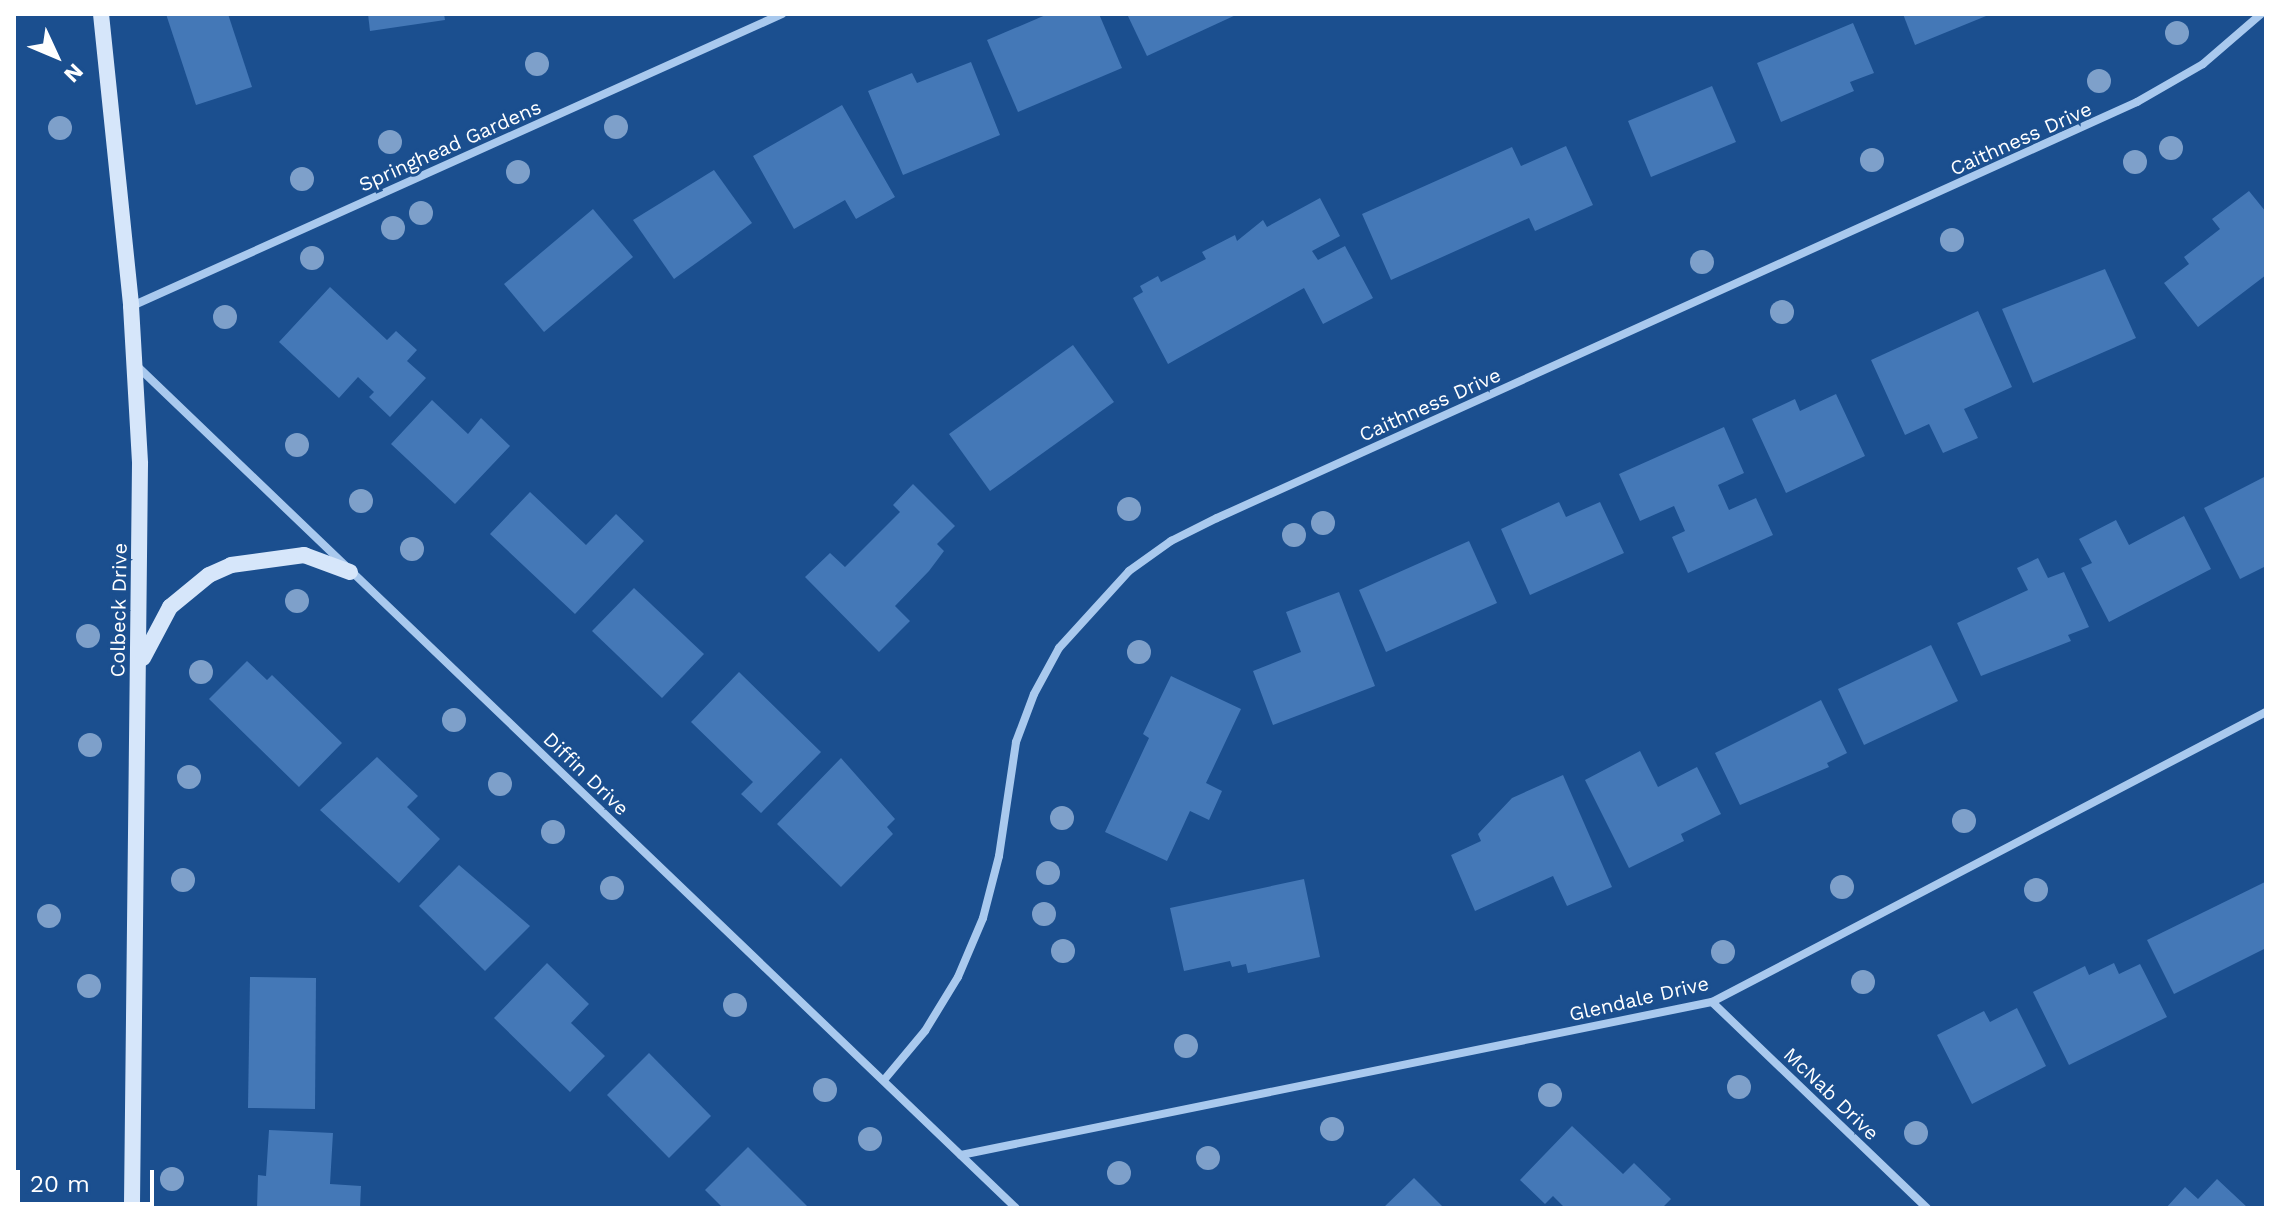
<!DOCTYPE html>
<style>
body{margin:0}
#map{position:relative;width:2280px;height:1222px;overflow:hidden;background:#1b4f8f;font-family:"Work Sans",sans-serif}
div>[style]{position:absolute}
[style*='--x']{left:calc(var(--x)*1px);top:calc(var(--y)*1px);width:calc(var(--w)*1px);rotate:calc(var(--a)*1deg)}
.building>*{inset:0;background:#4478b7}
.street>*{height:8px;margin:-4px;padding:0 4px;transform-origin:4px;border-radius:4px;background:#a9c9ee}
.secondary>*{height:16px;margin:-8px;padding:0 8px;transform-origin:8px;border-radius:8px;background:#d6e6fa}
.trees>*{width:24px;height:24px;margin:-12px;border-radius:50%;background:#7ea0ca}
span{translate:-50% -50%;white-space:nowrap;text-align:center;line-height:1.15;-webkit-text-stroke:6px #1b4f8f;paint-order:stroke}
.street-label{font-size:20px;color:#fff}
.frame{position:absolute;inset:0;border:16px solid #fff;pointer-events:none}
.north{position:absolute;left:16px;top:16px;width:80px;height:80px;-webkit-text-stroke:6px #1b4f8f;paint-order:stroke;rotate:134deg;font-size:22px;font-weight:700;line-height:32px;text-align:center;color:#fff}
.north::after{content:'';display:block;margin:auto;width:28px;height:36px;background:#fff;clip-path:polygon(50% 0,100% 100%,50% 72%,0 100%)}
.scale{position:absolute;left:16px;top:1170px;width:138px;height:36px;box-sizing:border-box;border:4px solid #fff;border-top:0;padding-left:10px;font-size:24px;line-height:28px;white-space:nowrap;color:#fff;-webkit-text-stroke:6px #1b4f8f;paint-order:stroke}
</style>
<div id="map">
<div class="building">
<div style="clip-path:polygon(166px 14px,228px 14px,252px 87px,196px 105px)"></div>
<div style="clip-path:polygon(368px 14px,444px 14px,445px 20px,370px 31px)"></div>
<div style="clip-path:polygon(1048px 14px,1099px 14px,1122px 68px,1018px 112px,987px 40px)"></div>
<div style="clip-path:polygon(1127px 14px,1238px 14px,1147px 56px)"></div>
<div style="clip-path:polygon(1903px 14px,1991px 14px,1915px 45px)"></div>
<div style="clip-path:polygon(1853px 23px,1874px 73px,1850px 82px,1854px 91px,1781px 122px,1757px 63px)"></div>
<div style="clip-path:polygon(971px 62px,1000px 135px,903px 175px,868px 91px,912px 73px,917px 83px)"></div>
<div style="clip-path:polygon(1712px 86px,1736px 142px,1651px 177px,1628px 121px)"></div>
<div style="clip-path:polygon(842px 105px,895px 197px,856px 219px,845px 200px,794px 229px,753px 156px)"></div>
<div style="clip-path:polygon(1566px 146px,1593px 205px,1535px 231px,1529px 218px,1391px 280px,1362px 214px,1512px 147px,1521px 166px)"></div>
<div style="clip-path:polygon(714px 170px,752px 223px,674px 279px,633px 220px)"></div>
<div style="clip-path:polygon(2249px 191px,2266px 212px,2266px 275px,2198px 327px,2164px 283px,2189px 264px,2184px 257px,2220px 229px,2212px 219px)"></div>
<div style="clip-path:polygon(1320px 198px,1340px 236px,1312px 251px,1318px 260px,1345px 246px,1373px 298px,1323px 324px,1304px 288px,1168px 364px,1133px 298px,1143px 292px,1140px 286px,1158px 276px,1161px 282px,1206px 259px,1202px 252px,1235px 235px,1237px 241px,1263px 220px,1267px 227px)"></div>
<div style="clip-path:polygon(593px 209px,633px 257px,544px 332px,504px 284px)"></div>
<div style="clip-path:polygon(2105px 269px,2136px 338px,2033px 383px,2002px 309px)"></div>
<div style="clip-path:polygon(330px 287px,387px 340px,396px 331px,417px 350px,407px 361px,426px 378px,390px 417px,369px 397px,374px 392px,358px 377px,339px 398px,279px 342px)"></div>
<div style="clip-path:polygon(1978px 311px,2012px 387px,1964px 409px,1978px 438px,1943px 453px,1929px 424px,1905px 435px,1871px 360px)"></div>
<div style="clip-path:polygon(1073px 345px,1114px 402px,990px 491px,949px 434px)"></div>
<div style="clip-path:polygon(1836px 394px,1865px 456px,1786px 493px,1752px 419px,1795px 399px,1800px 411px)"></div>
<div style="clip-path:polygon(432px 400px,468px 434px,481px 418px,510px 446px,455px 504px,391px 444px)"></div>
<div style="clip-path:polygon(1724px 427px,1744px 473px,1718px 485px,1729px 510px,1756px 498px,1773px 535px,1688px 573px,1672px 537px,1685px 531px,1674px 506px,1640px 521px,1619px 474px)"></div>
<div style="clip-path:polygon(2266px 476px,2266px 566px,2240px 579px,2204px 508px)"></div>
<div style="clip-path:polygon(913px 484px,955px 526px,937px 544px,944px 551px,929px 571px,895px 606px,910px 621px,879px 652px,805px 577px,830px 553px,845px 567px,900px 512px,893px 505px)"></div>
<div style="clip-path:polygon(530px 492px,586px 545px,616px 514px,644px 541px,575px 614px,490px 534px)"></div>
<div style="clip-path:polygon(1559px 502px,1566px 517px,1600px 502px,1624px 553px,1530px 595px,1501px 529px)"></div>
<div style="clip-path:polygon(2184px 516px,2211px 569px,2109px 622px,2081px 568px,2092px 563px,2079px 539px,2116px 520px,2129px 545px)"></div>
<div style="clip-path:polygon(1469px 541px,1497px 603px,1386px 652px,1359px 590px)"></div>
<div style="clip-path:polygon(2038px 558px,2048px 578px,2064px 572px,2089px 627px,2068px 635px,2071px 641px,1981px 676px,1957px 623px,2028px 590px,2017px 568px)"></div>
<div style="clip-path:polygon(634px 588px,704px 654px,662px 698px,592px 631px)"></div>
<div style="clip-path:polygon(1339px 592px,1375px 686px,1273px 725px,1253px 671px,1301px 652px,1286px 612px)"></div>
<div style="clip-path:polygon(1931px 645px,1958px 701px,1864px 745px,1838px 689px)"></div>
<div style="clip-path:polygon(247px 661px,267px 680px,272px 675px,342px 743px,299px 787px,209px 699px)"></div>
<div style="clip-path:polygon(739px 672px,821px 752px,761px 813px,741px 794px,753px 782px,691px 722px)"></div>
<div style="clip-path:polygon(1171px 676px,1241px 709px,1206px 783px,1222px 791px,1209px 820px,1190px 811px,1167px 861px,1105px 832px,1149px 738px,1143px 734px)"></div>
<div style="clip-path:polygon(1821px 700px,1847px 753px,1827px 763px,1829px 767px,1740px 805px,1715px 753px)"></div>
<div style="clip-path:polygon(1640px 751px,1658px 787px,1697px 767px,1721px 814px,1681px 834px,1684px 841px,1629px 868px,1585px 780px)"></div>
<div style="clip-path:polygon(377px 757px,418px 796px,407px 807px,440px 839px,399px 883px,320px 810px)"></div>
<div style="clip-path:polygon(841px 758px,895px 819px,887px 827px,893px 834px,841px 887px,777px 824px)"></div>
<div style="clip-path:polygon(1563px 775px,1612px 887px,1567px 906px,1553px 876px,1475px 911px,1451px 855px,1481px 841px,1478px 834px,1512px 798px)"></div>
<div style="clip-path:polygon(459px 865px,530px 926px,485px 971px,419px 906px)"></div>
<div style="clip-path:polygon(1304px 879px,1320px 957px,1248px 973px,1246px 964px,1232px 967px,1230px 961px,1184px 971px,1170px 908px)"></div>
<div style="clip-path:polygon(2265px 882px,2266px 948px,2174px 994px,2147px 940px)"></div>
<div style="clip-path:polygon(547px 963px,589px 1004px,571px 1023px,605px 1056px,570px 1092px,494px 1018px)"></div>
<div style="clip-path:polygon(2114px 963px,2119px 974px,2140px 964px,2167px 1017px,2069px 1065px,2033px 992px,2085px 966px,2089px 975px)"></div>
<div style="clip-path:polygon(250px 977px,316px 978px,315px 1109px,248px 1108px)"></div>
<div style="clip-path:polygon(2017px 1008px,2046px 1066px,1972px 1104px,1937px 1035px,1984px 1011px,1990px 1022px)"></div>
<div style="clip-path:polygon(649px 1053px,711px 1116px,669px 1158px,607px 1095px)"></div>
<div style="clip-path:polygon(1572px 1126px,1623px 1174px,1634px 1163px,1671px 1199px,1662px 1208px,1565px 1208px,1553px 1196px,1545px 1204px,1520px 1180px)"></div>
<div style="clip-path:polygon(269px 1130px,333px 1133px,330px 1184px,361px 1186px,360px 1208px,257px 1208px,258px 1175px,266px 1176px)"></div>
<div style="clip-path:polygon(748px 1147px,809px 1208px,723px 1208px,705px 1190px)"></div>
<div style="clip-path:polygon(1414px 1178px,1444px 1208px,1383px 1208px)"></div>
<div style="clip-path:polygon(2217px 1179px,2248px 1208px,2166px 1208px,2185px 1187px,2198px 1199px)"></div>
</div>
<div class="street">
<div style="--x:132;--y:306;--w:713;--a:-24.19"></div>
<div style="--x:137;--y:366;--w:1217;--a:43.77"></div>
<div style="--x:1712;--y:1002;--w:298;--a:43.8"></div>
<div style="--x:884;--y:1080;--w:64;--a:-50.1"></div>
<div style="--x:925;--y:1031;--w:63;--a:-58.6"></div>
<div style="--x:958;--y:977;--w:64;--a:-67"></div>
<div style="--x:983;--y:918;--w:64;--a:-75.5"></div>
<div style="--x:999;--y:856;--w:115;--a:-81.5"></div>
<div style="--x:1016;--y:742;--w:51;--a:-69.4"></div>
<div style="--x:1034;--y:694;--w:52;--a:-61.5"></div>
<div style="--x:1059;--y:648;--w:104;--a:-47.7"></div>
<div style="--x:1129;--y:571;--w:52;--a:-35.5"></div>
<div style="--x:1171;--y:541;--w:51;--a:-26.6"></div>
<div style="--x:1217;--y:518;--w:1010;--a:-24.33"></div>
<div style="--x:2137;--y:102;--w:76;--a:-29.9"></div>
<div style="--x:2203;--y:64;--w:77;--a:-40.8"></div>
<div style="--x:961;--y:1155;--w:766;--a:-11.52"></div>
<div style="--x:1712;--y:1002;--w:625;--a:-27.63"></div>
</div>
<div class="secondary">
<div style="--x:101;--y:14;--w:294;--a:84.1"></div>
<div style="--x:131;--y:306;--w:158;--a:86.7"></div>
<div style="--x:140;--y:464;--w:744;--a:90.62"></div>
<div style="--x:143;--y:658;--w:58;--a:-62.1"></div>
<div style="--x:170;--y:607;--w:50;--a:-39.4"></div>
<div style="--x:209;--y:575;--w:24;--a:-24"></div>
<div style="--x:231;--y:565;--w:74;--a:-7.8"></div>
<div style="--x:304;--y:555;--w:49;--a:20.3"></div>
</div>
<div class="trees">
<div style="left:2177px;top:33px"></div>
<div style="left:537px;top:64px"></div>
<div style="left:2099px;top:81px"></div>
<div style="left:616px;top:127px"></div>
<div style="left:60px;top:128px"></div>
<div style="left:390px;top:142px"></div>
<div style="left:2171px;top:148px"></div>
<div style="left:1872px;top:160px"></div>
<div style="left:2135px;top:162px"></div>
<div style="left:518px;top:172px"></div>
<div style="left:302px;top:179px"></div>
<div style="left:421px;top:213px"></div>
<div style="left:393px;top:228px"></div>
<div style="left:1952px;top:240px"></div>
<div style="left:312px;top:258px"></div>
<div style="left:1702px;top:262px"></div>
<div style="left:1782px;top:312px"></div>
<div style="left:225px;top:317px"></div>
<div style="left:297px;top:445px"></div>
<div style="left:361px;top:501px"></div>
<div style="left:1129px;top:509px"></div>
<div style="left:1323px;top:523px"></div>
<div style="left:1294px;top:535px"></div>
<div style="left:412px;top:549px"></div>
<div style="left:297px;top:601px"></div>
<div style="left:88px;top:636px"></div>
<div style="left:1139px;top:652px"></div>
<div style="left:201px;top:672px"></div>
<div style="left:454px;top:720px"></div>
<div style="left:90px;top:745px"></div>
<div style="left:189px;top:777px"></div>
<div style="left:500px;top:784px"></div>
<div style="left:1062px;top:818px"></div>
<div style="left:1964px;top:821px"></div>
<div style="left:553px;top:832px"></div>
<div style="left:1048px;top:873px"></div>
<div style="left:183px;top:880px"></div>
<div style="left:1842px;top:887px"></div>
<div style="left:612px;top:888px"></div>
<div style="left:2036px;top:890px"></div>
<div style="left:1044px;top:914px"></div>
<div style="left:49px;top:916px"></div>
<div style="left:1063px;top:951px"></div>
<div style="left:1723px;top:952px"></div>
<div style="left:1863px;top:982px"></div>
<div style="left:89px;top:986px"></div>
<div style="left:735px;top:1005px"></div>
<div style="left:1186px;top:1046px"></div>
<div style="left:1739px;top:1087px"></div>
<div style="left:825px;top:1090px"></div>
<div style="left:1550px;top:1095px"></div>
<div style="left:1332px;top:1129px"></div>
<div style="left:1916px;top:1133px"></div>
<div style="left:870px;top:1139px"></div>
<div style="left:1208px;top:1158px"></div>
<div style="left:1119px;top:1173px"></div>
<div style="left:172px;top:1179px"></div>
</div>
<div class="street-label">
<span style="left:2021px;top:139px;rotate:-24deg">Caithness Drive</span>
<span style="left:450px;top:146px;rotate:-24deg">Springhead Gardens</span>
<span style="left:1430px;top:405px;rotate:-24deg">Caithness Drive</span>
<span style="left:119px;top:610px;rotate:-89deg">Colbeck Drive</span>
<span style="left:586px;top:774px;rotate:44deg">Diffin Drive</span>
<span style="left:1639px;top:999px;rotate:-13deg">Glendale Drive</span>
<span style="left:1831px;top:1094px;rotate:44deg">McNab Drive</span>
</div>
<div class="frame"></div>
<div class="north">N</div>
<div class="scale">20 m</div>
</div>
